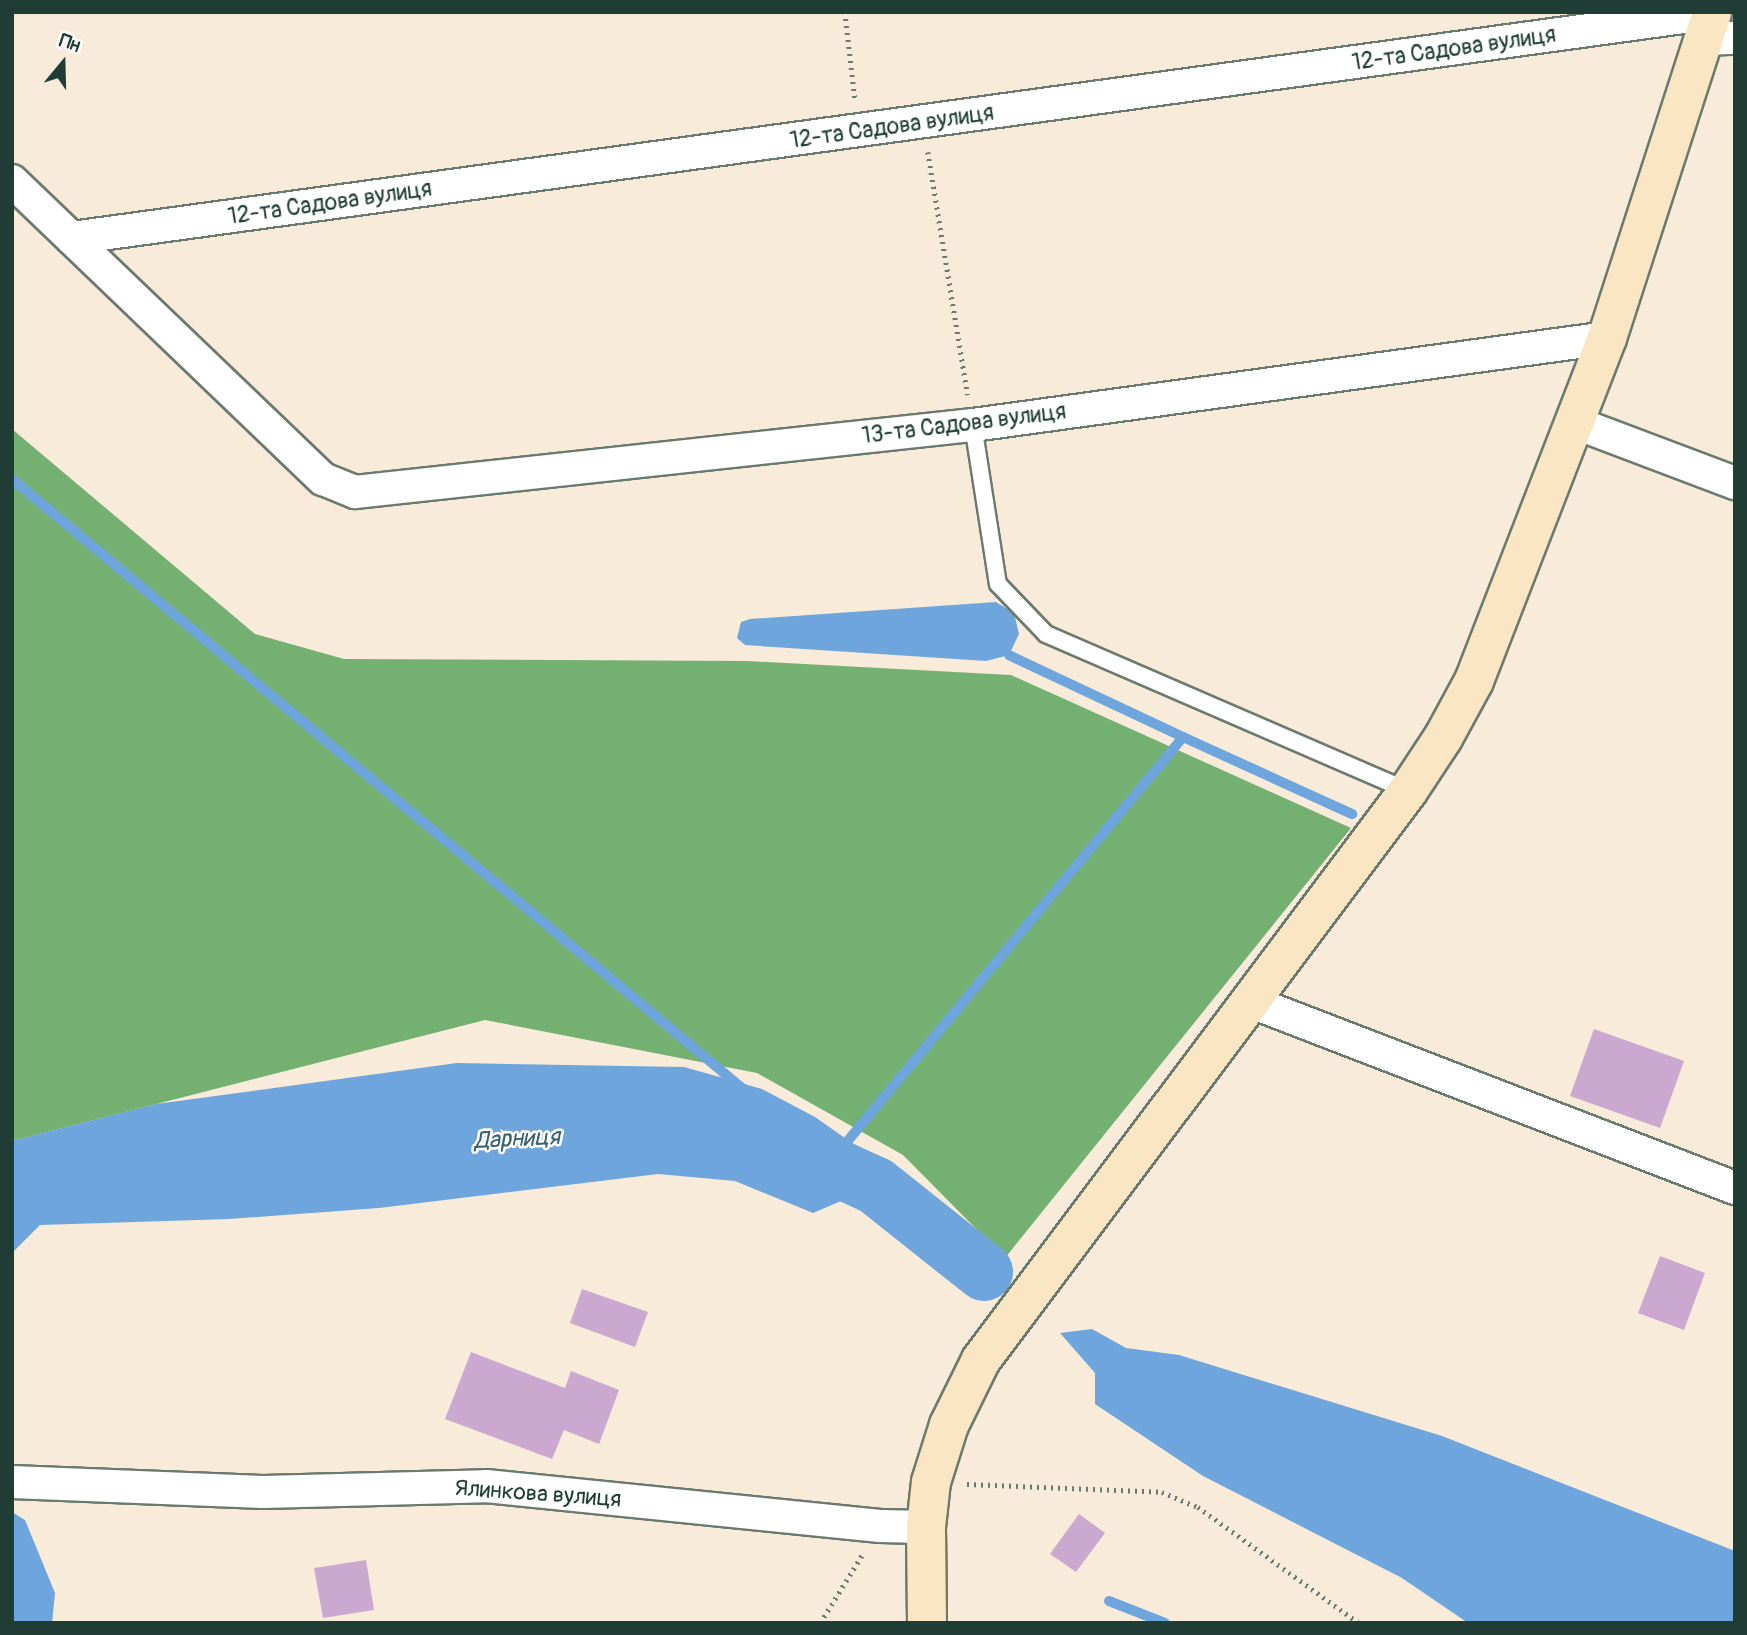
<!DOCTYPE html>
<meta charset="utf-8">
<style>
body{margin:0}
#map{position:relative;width:1747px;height:1635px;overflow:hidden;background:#f8ebd9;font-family:Pangolin,sans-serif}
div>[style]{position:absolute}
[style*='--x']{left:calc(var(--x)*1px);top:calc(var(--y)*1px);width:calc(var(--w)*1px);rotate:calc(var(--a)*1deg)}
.forest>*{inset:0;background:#73b071}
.water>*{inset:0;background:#6da5dc}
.stream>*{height:10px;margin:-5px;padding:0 5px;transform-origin:5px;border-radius:5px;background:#6da5dc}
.river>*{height:58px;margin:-29px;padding:0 29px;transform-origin:29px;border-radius:29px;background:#6da5dc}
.building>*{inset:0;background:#caa8cf}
.path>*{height:4.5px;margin-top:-2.25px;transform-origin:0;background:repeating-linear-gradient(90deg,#6b7a6e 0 2px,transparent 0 7px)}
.roads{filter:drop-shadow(2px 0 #6b7a6e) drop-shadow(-2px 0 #6b7a6e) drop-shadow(0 2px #6b7a6e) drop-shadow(0 -2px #6b7a6e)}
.lane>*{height:16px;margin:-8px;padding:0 8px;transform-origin:8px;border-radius:8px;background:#fff}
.street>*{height:32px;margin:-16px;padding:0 16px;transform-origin:16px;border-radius:16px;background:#fff}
.secondary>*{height:38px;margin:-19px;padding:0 19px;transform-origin:19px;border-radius:19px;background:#fbe6c4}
span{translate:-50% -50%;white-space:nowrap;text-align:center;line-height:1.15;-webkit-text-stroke:5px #fff;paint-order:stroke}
.street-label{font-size:23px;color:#1f3d34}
.water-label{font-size:24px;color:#3a616f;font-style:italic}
.frame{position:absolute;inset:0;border:14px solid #1f3d34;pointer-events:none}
.north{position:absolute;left:28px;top:28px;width:70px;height:70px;-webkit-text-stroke:5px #fff;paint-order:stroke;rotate:19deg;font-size:19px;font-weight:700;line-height:28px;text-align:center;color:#1f3d34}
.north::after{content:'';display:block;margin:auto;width:24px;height:32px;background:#1f3d34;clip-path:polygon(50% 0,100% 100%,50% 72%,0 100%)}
</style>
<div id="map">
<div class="forest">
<div style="clip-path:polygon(12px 429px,255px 634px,344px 659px,747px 661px,1011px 675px,1351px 828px,1005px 1258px,903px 1155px,757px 1073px,485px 1020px,12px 1141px)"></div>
</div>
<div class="water">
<div style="clip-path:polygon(996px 602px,1014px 613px,1019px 634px,1009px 655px,986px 661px,745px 645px,737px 638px,741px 622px,750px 619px)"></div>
<div style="clip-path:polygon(457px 1063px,684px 1067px,762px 1089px,815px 1117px,882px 1164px,876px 1186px,813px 1213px,735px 1181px,658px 1174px,379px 1208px,229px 1219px,40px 1225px,12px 1253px,12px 1141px,156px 1104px)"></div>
<div style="clip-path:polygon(1092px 1329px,1126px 1348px,1179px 1355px,1442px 1436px,1735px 1551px,1735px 1623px,1468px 1623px,1402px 1578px,1203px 1476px,1095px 1404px,1095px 1373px,1060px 1333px)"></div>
<div style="clip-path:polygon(12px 1512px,25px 1520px,55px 1593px,52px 1623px,12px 1623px)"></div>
</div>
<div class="stream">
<div style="--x:12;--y:479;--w:952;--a:39.84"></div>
<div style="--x:1183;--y:737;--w:186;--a:24.5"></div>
<div style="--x:841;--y:1149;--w:535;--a:-50.3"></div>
<div style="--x:1183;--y:737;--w:192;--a:-154.8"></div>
<div style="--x:1109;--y:1601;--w:60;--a:21.4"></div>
</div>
<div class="river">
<div style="--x:804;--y:1153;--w:79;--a:24.6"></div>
<div style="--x:876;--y:1186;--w:138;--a:38.5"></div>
</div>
<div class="building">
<div style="clip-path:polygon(1594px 1029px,1684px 1061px,1660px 1128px,1570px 1096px)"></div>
<div style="clip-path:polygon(1660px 1256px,1705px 1273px,1684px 1330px,1638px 1313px)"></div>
<div style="clip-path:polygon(582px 1289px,648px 1312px,635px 1347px,570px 1323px)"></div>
<div style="clip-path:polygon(471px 1352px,565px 1388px,571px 1371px,619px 1390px,599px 1444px,564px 1430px,552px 1459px,445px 1419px)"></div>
<div style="clip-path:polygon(1079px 1514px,1105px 1533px,1076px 1572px,1050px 1554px)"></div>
<div style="clip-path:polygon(366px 1560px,374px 1610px,323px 1618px,314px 1568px)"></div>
</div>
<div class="path">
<div style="--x:845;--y:12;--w:87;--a:83.4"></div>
<div style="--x:928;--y:152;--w:246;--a:80.7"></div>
<div style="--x:967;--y:1484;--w:195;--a:2.3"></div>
<div style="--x:1162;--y:1492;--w:39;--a:23"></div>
<div style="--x:1198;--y:1507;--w:198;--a:35.8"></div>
<div style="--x:820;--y:1623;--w:80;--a:-58.3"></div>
</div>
<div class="roads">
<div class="lane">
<div style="--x:973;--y:425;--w:161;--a:81.1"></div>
<div style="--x:998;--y:584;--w:69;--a:46.2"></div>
<div style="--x:1046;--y:634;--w:395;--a:23.4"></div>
</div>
<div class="street">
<div style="--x:1703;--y:39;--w:32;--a:-2"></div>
<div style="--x:12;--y:181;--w:431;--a:43.8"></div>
<div style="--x:323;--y:479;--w:35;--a:22"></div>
<div style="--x:355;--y:492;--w:622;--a:-6.19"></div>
<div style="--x:973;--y:425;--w:640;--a:-7.81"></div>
<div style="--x:72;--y:238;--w:1655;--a:-7.81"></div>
<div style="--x:1576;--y:423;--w:170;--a:20.7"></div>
<div style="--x:1249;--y:1001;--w:521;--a:21.05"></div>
<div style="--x:12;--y:1482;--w:251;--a:2.3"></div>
<div style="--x:263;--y:1492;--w:223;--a:-1.5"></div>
<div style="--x:486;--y:1486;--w:396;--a:5.8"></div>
<div style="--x:880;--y:1526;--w:46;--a:1.2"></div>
</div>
<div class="secondary">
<div style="--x:927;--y:1623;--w:96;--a:-90.6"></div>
<div style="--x:926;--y:1527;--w:45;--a:-83.7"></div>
<div style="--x:931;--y:1482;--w:60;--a:-72.5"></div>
<div style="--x:949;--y:1425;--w:72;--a:-63.8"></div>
<div style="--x:981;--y:1360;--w:711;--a:-53.11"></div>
<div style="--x:1408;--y:791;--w:64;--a:-56.6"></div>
<div style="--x:1443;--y:738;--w:65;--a:-61.5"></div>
<div style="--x:1474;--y:681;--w:368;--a:-68.8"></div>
<div style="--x:1607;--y:338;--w:342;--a:-72.1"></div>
</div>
</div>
<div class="street-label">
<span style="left:1454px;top:49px;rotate:-8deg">12-та Садова вулиця</span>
<span style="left:892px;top:127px;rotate:-8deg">12-та Садова вулиця</span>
<span style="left:330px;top:203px;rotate:-8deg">12-та Садова вулиця</span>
<span style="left:964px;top:424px;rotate:-7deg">13-та Садова вулиця</span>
<span style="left:538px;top:1494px;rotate:4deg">Ялинкова вулиця</span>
</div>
<div class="water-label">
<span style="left:517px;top:1139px;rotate:-3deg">Дарниця</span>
</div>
<div class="frame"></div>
<div class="north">Пн</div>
</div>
